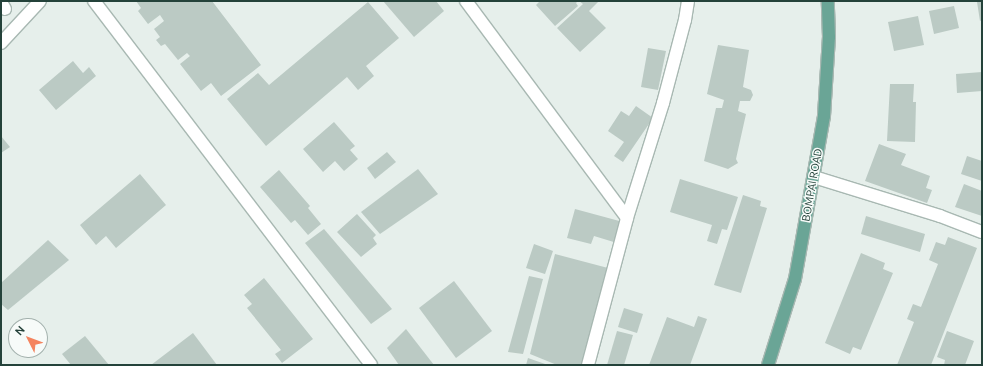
<!DOCTYPE html>
<style>
body{margin:0}
#map{position:relative;width:983px;height:366px;overflow:hidden;background:#e6efeb;font-family:Ubuntu,sans-serif}
div>[style]{position:absolute}
[style*='--x']{left:calc(var(--x)*1px);top:calc(var(--y)*1px);width:calc(var(--w)*1px);rotate:calc(var(--a)*1deg)}
.building>*{inset:0;background:#bbcac4}
.roads{filter:drop-shadow(1px 0 #a8b8b2) drop-shadow(-1px 0 #a8b8b2) drop-shadow(0 1px #a8b8b2) drop-shadow(0 -1px #a8b8b2)}
.minor>*{height:12px;margin:-6px;padding:0 6px;transform-origin:6px;border-radius:6px;background:#fff}
.major>*{height:12px;margin:-6px;padding:0 6px;transform-origin:6px;border-radius:6px;background:#6aa596}
span{translate:-50% -50%;white-space:nowrap;text-align:center;line-height:1.15;-webkit-text-stroke:3px #f7fbf9;paint-order:stroke}
.street-label{font-size:11px;color:#24423a}
.frame{position:absolute;inset:0;border:2px solid #24423a;pointer-events:none}
.north{position:absolute;left:8px;top:318px;width:40px;height:40px;box-sizing:border-box;background:#f7fbf9;border:1px solid #a3b1ad;border-radius:50%;rotate:312deg;font-size:11px;font-weight:700;line-height:16px;text-align:center;color:#24423a}
.north::after{content:'';display:block;margin:auto;width:14px;height:18px;background:#f4845f;clip-path:polygon(50% 0,100% 100%,50% 72%,0 100%)}
</style>
<div id="map">
<div class="building">
<div style="clip-path:polygon(136px 1px,212px 1px,261px 65px,221px 96px,211px 83px,201px 91px,180px 64px,190px 56px,187px 53px,178px 60px,165px 44px,161px 46px,156px 40px,160px 37px,154px 29px,164px 21px,160px 15px,148px 24px,138px 11px,141px 8px)"></div>
<div style="clip-path:polygon(383px 1px,436px 1px,444px 11px,414px 37px)"></div>
<div style="clip-path:polygon(540px 1px,578px 1px,576px 3px,578px 6px,555px 26px,536px 5px)"></div>
<div style="clip-path:polygon(579px 1px,599px 1px,589px 11px,606px 28px,580px 52px,557px 28px,583px 4px)"></div>
<div style="clip-path:polygon(982px 1px,982px 20px,980px 21px,977px 2px)"></div>
<div style="clip-path:polygon(368px 2px,399px 38px,366px 66px,374px 76px,358px 90px,347px 77px,266px 146px,227px 99px,258px 73px,269px 85px)"></div>
<div style="clip-path:polygon(954px 6px,959px 28px,934px 34px,929px 11px)"></div>
<div style="clip-path:polygon(918px 16px,924px 45px,894px 51px,888px 22px)"></div>
<div style="clip-path:polygon(718px 45px,749px 50px,743px 87px,751px 90px,753px 95px,750px 101px,740px 101px,738px 111px,746px 114px,736px 159px,738px 163px,728px 169px,704px 161px,716px 108px,722px 108px,724px 100px,707px 94px)"></div>
<div style="clip-path:polygon(648px 48px,666px 51px,658px 90px,641px 87px)"></div>
<div style="clip-path:polygon(73px 61px,83px 73px,89px 67px,96px 76px,56px 110px,39px 90px)"></div>
<div style="clip-path:polygon(982px 72px,982px 91px,957px 93px,956px 74px)"></div>
<div style="clip-path:polygon(890px 84px,914px 84px,913px 102px,916px 102px,915px 142px,887px 141px)"></div>
<div style="clip-path:polygon(636px 106px,653px 118px,623px 162px,614px 156px,624px 142px,608px 131px,621px 111px,629px 116px)"></div>
<div style="clip-path:polygon(334px 122px,355px 146px,350px 150px,358px 159px,344px 171px,335px 161px,323px 172px,303px 149px)"></div>
<div style="clip-path:polygon(1px 136px,10px 147px,1px 153px)"></div>
<div style="clip-path:polygon(879px 144px,906px 154px,901px 165px,930px 176px,926px 188px,932px 190px,927px 203px,865px 181px)"></div>
<div style="clip-path:polygon(387px 152px,396px 162px,375px 179px,367px 168px)"></div>
<div style="clip-path:polygon(967px 156px,982px 161px,982px 181px,961px 174px)"></div>
<div style="clip-path:polygon(418px 169px,438px 194px,380px 234px,361px 212px)"></div>
<div style="clip-path:polygon(279px 170px,310px 206px,308px 208px,321px 224px,308px 235px,295px 220px,291px 223px,260px 187px)"></div>
<div style="clip-path:polygon(140px 174px,166px 205px,116px 248px,106px 236px,96px 245px,80px 225px)"></div>
<div style="clip-path:polygon(680px 179px,738px 197px,727px 230px,722px 229px,717px 244px,707px 241px,712px 225px,670px 212px)"></div>
<div style="clip-path:polygon(964px 184px,982px 191px,982px 216px,955px 207px)"></div>
<div style="clip-path:polygon(743px 195px,761px 201px,760px 206px,767px 208px,741px 293px,714px 285px)"></div>
<div style="clip-path:polygon(575px 209px,623px 222px,617px 243px,594px 236px,591px 244px,567px 238px)"></div>
<div style="clip-path:polygon(357px 214px,376px 235px,373px 238px,377px 244px,361px 257px,337px 232px)"></div>
<div style="clip-path:polygon(866px 216px,925px 234px,920px 252px,861px 234px)"></div>
<div style="clip-path:polygon(324px 229px,392px 309px,371px 324px,305px 243px)"></div>
<div style="clip-path:polygon(948px 237px,977px 248px,931px 365px,897px 365px,914px 322px,907px 319px,913px 304px,921px 307px,938px 264px,929px 260px,936px 242px,945px 245px)"></div>
<div style="clip-path:polygon(48px 240px,69px 260px,8px 310px,1px 304px,1px 283px)"></div>
<div style="clip-path:polygon(534px 244px,553px 251px,545px 274px,526px 268px)"></div>
<div style="clip-path:polygon(861px 253px,885px 263px,883px 269px,893px 273px,861px 350px,853px 347px,850px 354px,825px 343px)"></div>
<div style="clip-path:polygon(555px 254px,608px 268px,582px 365px,557px 365px,530px 354px)"></div>
<div style="clip-path:polygon(529px 276px,543px 279px,523px 354px,508px 352px)"></div>
<div style="clip-path:polygon(264px 278px,313px 339px,282px 363px,275px 354px,281px 350px,247px 308px,252px 304px,244px 295px)"></div>
<div style="clip-path:polygon(454px 281px,492px 331px,456px 358px,419px 308px)"></div>
<div style="clip-path:polygon(624px 308px,643px 314px,637px 333px,618px 327px)"></div>
<div style="clip-path:polygon(698px 316px,707px 319px,690px 365px,649px 365px,667px 317px,694px 327px)"></div>
<div style="clip-path:polygon(406px 329px,434px 365px,399px 365px,387px 348px)"></div>
<div style="clip-path:polygon(617px 331px,633px 335px,624px 365px,607px 365px)"></div>
<div style="clip-path:polygon(947px 331px,974px 341px,965px 365px,944px 365px,945px 360px,937px 357px)"></div>
<div style="clip-path:polygon(193px 333px,217px 365px,151px 365px)"></div>
<div style="clip-path:polygon(85px 336px,109px 365px,71px 365px,62px 354px)"></div>
<div style="clip-path:polygon(528px 358px,548px 365px,526px 365px)"></div>
</div>
<div class="roads">
<div class="minor">
<div style="--x:94;--y:1;--w:457;--a:52.7"></div>
<div style="--x:466;--y:1;--w:270;--a:53.4"></div>
<div style="--x:1;--y:2;--w:8;--a:60"></div>
<div style="--x:1;--y:43;--w:57;--a:-47.1"></div>
<div style="--x:814;--y:177;--w:132;--a:17.2"></div>
<div style="--x:940;--y:216;--w:45;--a:20.9"></div>
<div style="--x:588;--y:365;--w:152;--a:-75.1"></div>
<div style="--x:627;--y:218;--w:121;--a:-72.6"></div>
<div style="--x:663;--y:103;--w:86;--a:-75.2"></div>
<div style="--x:685;--y:20;--w:19;--a:-81"></div>
</div>
<div class="major">
<div style="--x:768;--y:365;--w:90;--a:-72.6"></div>
<div style="--x:795;--y:279;--w:166;--a:-79.9"></div>
<div style="--x:824;--y:116;--w:79;--a:-86.4"></div>
<div style="--x:829;--y:37;--w:36;--a:-92"></div>
</div>
</div>
<div class="street-label">
<span style="left:812px;top:185px;rotate:-80deg">BOMPAI ROAD</span>
</div>
<div class="frame"></div>
<div class="north">N</div>
</div>
